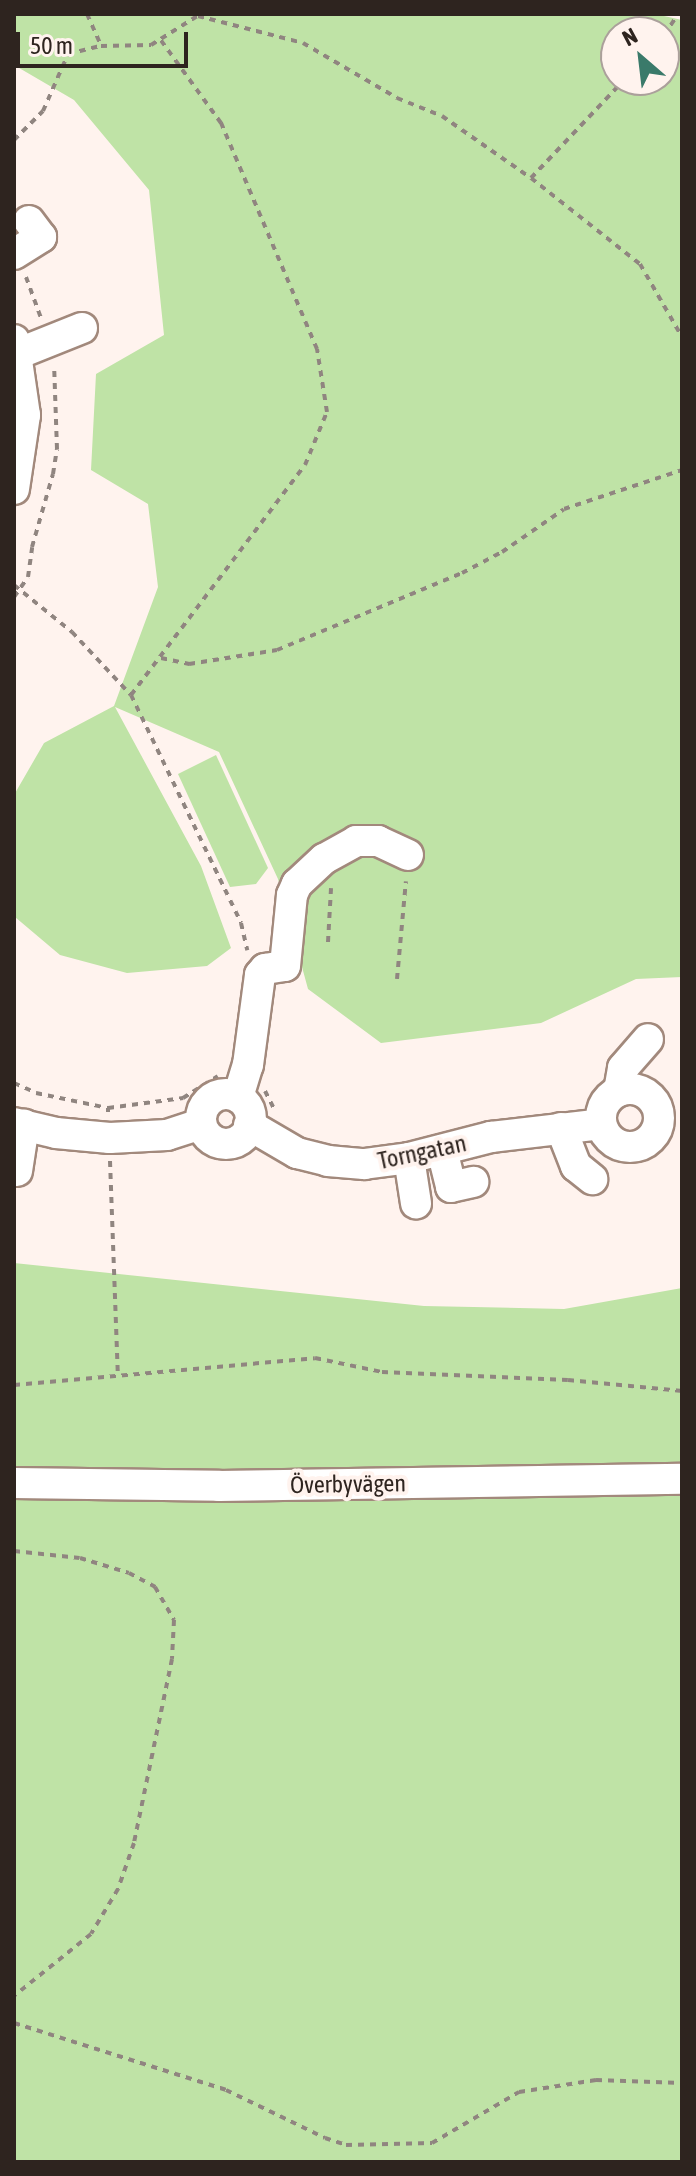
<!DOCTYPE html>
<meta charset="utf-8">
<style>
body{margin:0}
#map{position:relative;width:696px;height:2176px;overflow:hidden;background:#fff3ee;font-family:"Asap Condensed",sans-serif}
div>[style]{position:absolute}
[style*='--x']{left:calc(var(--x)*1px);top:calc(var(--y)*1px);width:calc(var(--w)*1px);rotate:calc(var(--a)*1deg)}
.green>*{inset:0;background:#bfe3a6}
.path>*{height:4px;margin-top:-2px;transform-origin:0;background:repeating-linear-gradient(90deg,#908580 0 6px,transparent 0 12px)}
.roads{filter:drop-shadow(2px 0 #a2897c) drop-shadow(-2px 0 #a2897c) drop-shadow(0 2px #a2897c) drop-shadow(0 -2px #a2897c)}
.minor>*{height:30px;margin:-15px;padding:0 15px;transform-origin:15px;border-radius:15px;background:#fff}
.minor>.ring{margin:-15px;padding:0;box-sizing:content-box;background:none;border:30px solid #fff;border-radius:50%}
span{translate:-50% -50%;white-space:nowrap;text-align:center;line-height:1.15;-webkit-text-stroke:8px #fff3ee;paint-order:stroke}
.street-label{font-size:24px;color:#2e241f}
.frame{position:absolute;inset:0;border:16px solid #2e241f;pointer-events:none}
.north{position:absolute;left:600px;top:16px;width:80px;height:80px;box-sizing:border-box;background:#fff3ee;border:2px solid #aba09b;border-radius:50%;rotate:332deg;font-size:22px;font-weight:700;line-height:32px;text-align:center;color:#2e241f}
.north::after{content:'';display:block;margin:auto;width:28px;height:36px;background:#3a7a6a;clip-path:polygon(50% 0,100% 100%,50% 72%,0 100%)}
.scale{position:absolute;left:16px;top:32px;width:172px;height:36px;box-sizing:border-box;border:4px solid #2e241f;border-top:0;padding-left:10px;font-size:24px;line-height:28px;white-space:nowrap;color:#2e241f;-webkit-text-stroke:6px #fff3ee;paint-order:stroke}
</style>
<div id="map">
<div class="green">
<div style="clip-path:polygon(evenodd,14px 14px,655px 14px,682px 20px,682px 977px,636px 979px,541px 1023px,381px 1043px,308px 989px,278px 879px,219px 752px,115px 707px,201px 866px,231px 948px,207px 966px,127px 973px,60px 955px,15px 917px,14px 795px,44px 743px,114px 706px,158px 587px,148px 504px,91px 470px,96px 374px,164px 335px,149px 190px,74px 100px,14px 65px,14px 14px,616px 32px,664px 32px,664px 80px,616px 80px,616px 32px)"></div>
<div style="clip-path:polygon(216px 755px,268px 868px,256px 884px,230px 887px,178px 774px)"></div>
<div style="clip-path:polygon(14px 1263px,424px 1306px,564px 1309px,682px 1288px,682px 2162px,14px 2162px)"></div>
</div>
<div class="path">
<div style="--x:87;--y:14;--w:34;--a:66"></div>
<div style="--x:198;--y:16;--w:108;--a:14.4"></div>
<div style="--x:303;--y:43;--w:109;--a:30.3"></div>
<div style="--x:397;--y:98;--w:48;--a:21.8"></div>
<div style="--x:442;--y:116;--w:108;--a:34.9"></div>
<div style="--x:531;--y:178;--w:135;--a:-46.5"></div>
<div style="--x:664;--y:35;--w:25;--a:-56"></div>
<div style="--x:14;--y:140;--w:41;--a:-45"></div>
<div style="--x:43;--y:111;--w:62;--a:-66.3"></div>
<div style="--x:68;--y:54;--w:34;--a:-14"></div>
<div style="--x:101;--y:46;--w:50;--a:-1.1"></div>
<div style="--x:151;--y:45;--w:57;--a:-32"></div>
<div style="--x:531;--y:178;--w:139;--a:38.3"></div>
<div style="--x:640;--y:264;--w:84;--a:60.1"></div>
<div style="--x:26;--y:277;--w:44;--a:69.9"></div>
<div style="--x:14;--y:585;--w:75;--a:39"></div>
<div style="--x:72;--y:632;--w:86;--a:46.9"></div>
<div style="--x:131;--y:695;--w:253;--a:64.2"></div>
<div style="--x:241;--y:923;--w:28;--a:77"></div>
<div style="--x:14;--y:597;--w:24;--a:-55"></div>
<div style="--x:28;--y:577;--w:30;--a:-82"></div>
<div style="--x:32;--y:547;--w:76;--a:-74"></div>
<div style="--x:53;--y:474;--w:25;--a:-81"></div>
<div style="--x:57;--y:449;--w:84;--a:-92"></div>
<div style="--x:161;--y:658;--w:29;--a:12"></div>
<div style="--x:189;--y:664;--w:89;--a:-9"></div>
<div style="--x:277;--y:650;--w:200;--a:-22.6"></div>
<div style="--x:462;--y:573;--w:45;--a:-27.7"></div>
<div style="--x:502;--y:552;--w:75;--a:-34.7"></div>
<div style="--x:564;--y:509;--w:124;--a:-18.3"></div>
<div style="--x:131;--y:695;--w:288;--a:-52.9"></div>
<div style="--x:305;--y:465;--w:57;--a:-67.5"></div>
<div style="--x:327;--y:412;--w:64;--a:-99"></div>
<div style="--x:317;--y:349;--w:246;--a:-113"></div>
<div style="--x:221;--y:123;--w:104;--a:-126"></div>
<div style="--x:328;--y:942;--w:54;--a:-86.8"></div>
<div style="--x:397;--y:979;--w:98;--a:-84.8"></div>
<div style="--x:14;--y:1083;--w:24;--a:24"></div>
<div style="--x:36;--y:1093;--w:74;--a:11.8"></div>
<div style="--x:108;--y:1108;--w:4;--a:90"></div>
<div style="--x:265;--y:1091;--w:22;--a:63"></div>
<div style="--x:108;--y:1108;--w:76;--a:-7.6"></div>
<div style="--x:183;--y:1098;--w:41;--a:-32.2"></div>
<div style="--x:110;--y:1161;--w:214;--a:87.9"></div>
<div style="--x:14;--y:1385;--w:302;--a:-5.1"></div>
<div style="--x:315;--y:1358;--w:68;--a:11.8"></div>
<div style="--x:382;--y:1372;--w:186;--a:2.5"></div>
<div style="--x:568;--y:1380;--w:115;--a:5.5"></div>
<div style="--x:14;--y:1551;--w:66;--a:6.1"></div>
<div style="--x:80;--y:1558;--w:51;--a:17"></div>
<div style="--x:129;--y:1573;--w:30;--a:28"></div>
<div style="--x:155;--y:1587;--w:38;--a:60"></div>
<div style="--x:174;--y:1620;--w:39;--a:93"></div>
<div style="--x:172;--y:1659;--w:188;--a:101.7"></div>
<div style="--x:134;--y:1843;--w:49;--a:109.2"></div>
<div style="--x:118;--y:1889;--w:52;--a:121"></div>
<div style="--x:91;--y:1934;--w:99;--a:141.2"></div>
<div style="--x:14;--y:2023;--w:222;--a:17.5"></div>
<div style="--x:226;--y:2090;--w:110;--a:25.9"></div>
<div style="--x:325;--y:2138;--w:22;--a:18"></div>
<div style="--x:346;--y:2145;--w:86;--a:-1.3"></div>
<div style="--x:432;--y:2143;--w:101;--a:-30.4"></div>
<div style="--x:519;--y:2092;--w:78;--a:-8.9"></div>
<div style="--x:596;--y:2080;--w:86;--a:2"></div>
</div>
<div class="roads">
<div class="minor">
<div style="--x:14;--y:254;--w:32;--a:-32"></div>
<div style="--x:41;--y:237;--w:20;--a:-127"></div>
<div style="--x:14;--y:340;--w:76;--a:81.7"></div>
<div style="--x:25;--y:415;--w:75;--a:98.5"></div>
<div style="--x:17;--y:354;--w:70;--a:-21.8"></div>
<div class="ring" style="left:601px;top:1089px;width:28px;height:28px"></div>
<div style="--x:619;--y:1091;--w:23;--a:-80"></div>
<div style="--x:623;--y:1068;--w:38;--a:-49"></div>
<div class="ring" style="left:201px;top:1094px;width:20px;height:20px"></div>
<div style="--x:238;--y:1097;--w:34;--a:-73"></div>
<div style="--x:248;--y:1065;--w:91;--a:-82.4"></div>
<div style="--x:260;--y:975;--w:8;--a:-50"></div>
<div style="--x:265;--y:969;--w:20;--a:-9"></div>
<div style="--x:285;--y:966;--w:71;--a:-84.4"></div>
<div style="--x:292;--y:895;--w:12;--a:-66"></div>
<div style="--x:297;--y:884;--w:37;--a:-43"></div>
<div style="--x:324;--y:859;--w:37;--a:-29"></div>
<div style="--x:356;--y:841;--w:22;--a:0"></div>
<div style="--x:378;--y:841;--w:33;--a:25"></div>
<div style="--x:14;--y:1123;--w:43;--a:13.4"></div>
<div style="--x:56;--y:1133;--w:54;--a:5.3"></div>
<div style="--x:110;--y:1138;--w:57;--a:-3"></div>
<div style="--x:167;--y:1135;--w:36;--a:-18"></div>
<div style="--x:249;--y:1125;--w:56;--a:30.3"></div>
<div style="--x:297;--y:1153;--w:32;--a:14"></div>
<div style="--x:328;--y:1161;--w:36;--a:5"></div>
<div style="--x:364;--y:1164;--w:45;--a:-7.6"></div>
<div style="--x:409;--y:1158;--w:85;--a:-14.4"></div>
<div style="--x:491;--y:1137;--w:111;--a:-6.7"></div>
<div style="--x:561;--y:1128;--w:41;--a:68.5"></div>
<div style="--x:576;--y:1166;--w:21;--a:39"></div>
<div style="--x:442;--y:1150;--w:38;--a:76"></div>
<div style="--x:451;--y:1187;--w:23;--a:-13"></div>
<div style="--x:409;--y:1158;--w:46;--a:81.2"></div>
<div style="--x:17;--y:1171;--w:47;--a:-81.3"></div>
<div style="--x:14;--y:1483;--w:205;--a:0.8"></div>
<div style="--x:219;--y:1486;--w:463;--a:-0.9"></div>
</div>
</div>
<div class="street-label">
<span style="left:422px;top:1152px;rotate:-12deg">Torngatan</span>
<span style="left:348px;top:1484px;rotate:-1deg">Överbyvägen</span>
</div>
<div class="frame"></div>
<div class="north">N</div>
<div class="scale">50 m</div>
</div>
